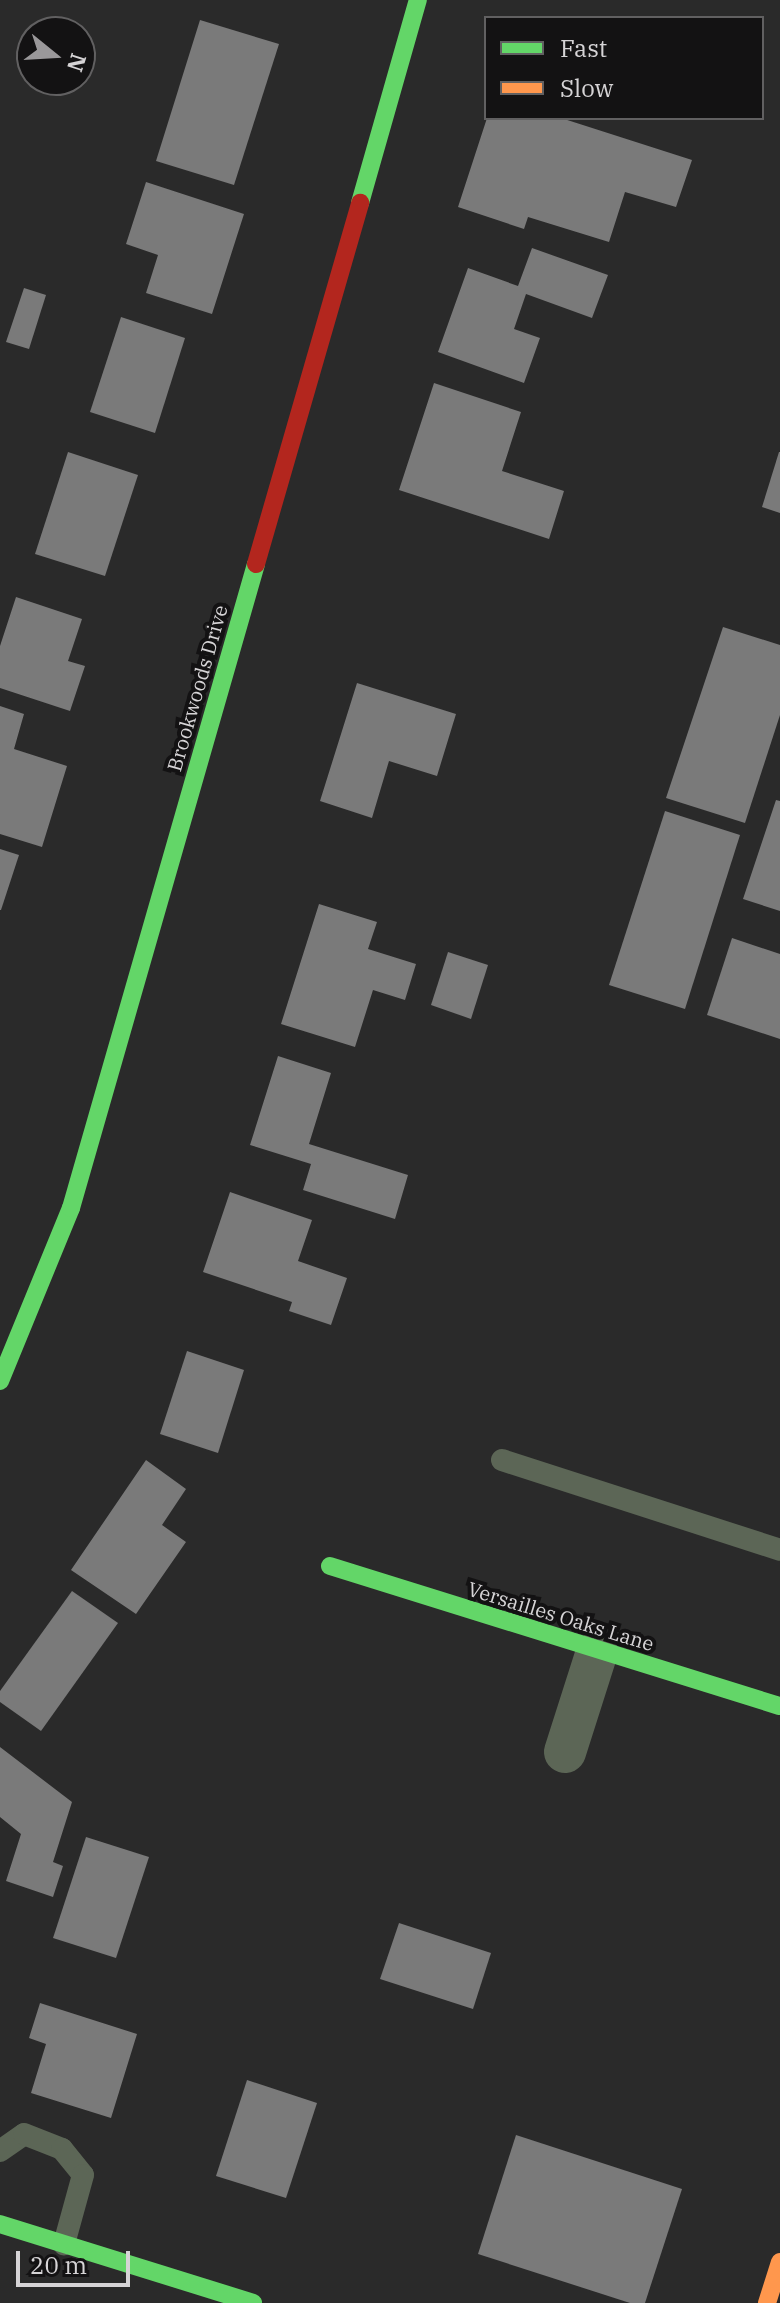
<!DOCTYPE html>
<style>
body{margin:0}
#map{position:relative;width:780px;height:2303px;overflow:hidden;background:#2a2a2a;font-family:"IBM Plex Serif",serif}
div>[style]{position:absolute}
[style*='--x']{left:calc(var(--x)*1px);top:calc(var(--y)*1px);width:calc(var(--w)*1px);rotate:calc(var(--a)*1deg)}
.building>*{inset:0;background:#7a7a7a}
.lane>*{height:22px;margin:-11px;padding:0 11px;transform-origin:11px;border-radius:11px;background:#5c6656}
.street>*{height:42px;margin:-21px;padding:0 21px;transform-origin:21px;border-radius:21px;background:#5c6656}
.fast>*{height:18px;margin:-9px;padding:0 9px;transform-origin:9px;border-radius:9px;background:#63d668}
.slow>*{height:18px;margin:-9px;padding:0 9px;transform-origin:9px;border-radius:9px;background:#ff974d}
.jam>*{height:18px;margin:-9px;padding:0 9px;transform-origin:9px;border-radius:9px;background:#b3261e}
span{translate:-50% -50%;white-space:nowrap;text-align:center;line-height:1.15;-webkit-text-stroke:8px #131213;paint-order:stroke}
.street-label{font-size:20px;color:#d6d4d6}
.legend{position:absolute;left:484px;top:16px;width:280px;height:104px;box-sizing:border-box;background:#131213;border:2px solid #616061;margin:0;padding:10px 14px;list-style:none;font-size:24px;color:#d6d4d6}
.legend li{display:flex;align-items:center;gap:16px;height:40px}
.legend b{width:40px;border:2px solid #616061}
.north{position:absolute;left:16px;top:16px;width:80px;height:80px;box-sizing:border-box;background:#131213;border:2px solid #616061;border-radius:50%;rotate:108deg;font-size:22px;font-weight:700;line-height:32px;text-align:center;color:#d6d4d6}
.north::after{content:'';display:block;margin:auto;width:28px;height:36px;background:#9a989a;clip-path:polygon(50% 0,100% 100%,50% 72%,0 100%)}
.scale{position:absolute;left:16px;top:2251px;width:114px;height:36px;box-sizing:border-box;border:4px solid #d6d4d6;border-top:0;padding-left:10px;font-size:24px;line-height:28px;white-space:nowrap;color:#d6d4d6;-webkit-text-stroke:6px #131213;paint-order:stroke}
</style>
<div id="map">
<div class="building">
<div style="clip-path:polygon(200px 20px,279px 44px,234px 185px,156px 161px)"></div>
<div style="clip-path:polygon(487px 118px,561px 118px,692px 160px,676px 207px,625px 192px,609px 242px,528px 217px,524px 229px,458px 207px)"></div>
<div style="clip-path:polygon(146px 182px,244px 214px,212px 314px,146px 293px,158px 255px,126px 244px)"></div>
<div style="clip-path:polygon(532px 248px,608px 275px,592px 318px,526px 294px,514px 329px,540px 338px,524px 383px,438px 352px,468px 268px,518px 286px)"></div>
<div style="clip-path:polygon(24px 288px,46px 295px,29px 349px,6px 342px)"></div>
<div style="clip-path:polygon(121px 317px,185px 338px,155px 433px,90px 412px)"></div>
<div style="clip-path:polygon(434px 383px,521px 412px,502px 471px,564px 491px,549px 539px,399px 490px)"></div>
<div style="clip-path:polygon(68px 452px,138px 475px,105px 576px,35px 554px)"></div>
<div style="clip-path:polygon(779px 452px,780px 452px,780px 513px,762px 507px)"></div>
<div style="clip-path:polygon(16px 597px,82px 619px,68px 661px,85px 666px,70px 711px,0 688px,0 646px)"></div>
<div style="clip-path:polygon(723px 627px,780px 645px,780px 715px,745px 823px,666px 798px)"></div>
<div style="clip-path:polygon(357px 683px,456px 714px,437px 776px,389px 761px,372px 818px,320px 801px)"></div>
<div style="clip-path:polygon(0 706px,24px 714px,14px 749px,67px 766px,42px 847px,0 834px)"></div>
<div style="clip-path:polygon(776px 800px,780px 801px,780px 911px,743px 899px)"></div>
<div style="clip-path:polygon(665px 811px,740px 835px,685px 1009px,609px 985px)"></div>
<div style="clip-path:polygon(0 849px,19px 855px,1px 910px,0 910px)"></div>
<div style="clip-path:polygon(319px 904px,377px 922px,368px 949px,416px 964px,405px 1000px,373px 990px,355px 1047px,281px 1024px)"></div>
<div style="clip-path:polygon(732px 938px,780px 954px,780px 1039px,707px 1015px)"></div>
<div style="clip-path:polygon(448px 952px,488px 965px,471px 1019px,431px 1005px)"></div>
<div style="clip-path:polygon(278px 1056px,331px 1073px,309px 1144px,408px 1175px,395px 1219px,303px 1190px,311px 1164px,250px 1145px)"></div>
<div style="clip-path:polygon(230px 1192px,312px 1220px,298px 1261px,347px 1278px,331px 1325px,289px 1311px,292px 1302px,203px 1272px)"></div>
<div style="clip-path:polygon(187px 1351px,244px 1370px,218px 1453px,160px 1434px)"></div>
<div style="clip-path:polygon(146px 1460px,186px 1489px,162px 1525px,186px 1542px,136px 1614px,71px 1570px)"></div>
<div style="clip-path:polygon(72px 1591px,118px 1623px,41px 1731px,0 1702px,0 1691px)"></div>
<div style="clip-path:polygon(0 1747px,72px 1802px,53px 1862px,63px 1866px,53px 1897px,6px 1881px,21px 1834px,0 1817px)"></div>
<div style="clip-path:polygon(86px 1837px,149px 1857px,116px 1958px,53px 1938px)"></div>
<div style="clip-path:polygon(399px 1923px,491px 1953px,473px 2009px,380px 1979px)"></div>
<div style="clip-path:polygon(40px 2003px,137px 2034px,111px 2118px,31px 2093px,46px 2044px,29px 2038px)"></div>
<div style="clip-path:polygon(247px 2080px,317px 2103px,286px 2198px,216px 2176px)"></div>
<div style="clip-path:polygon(516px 2135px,682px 2189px,645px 2303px,630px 2303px,478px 2254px)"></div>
</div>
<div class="lane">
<div style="--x:502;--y:1460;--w:292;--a:17.9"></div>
<div style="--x:0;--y:2151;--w:29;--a:-35"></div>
<div style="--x:24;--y:2134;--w:41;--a:21.5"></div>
<div style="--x:62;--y:2149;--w:33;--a:51"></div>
<div style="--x:83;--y:2175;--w:72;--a:105.4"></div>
</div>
<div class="street">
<div style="--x:565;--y:1752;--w:105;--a:-72.3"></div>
</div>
<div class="fast">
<div style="--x:360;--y:203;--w:211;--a:-74.1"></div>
<div style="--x:0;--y:1381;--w:187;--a:-67.7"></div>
<div style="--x:71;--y:1208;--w:670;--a:-73.97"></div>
<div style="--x:330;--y:1566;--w:471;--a:17.3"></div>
<div style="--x:0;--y:2224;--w:265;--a:17.3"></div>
</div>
<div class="slow">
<div style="--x:767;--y:2303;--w:43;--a:-72.4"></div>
</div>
<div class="jam">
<div style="--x:256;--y:564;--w:376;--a:-73.9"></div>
</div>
<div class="street-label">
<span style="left:197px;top:688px;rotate:-74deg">Brookwoods Drive</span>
<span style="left:561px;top:1616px;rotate:17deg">Versailles Oaks Lane</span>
</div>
<ul class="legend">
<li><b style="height:10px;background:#63d668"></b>Fast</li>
<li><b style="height:10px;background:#ff974d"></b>Slow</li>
</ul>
<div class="north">N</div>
<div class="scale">20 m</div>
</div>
